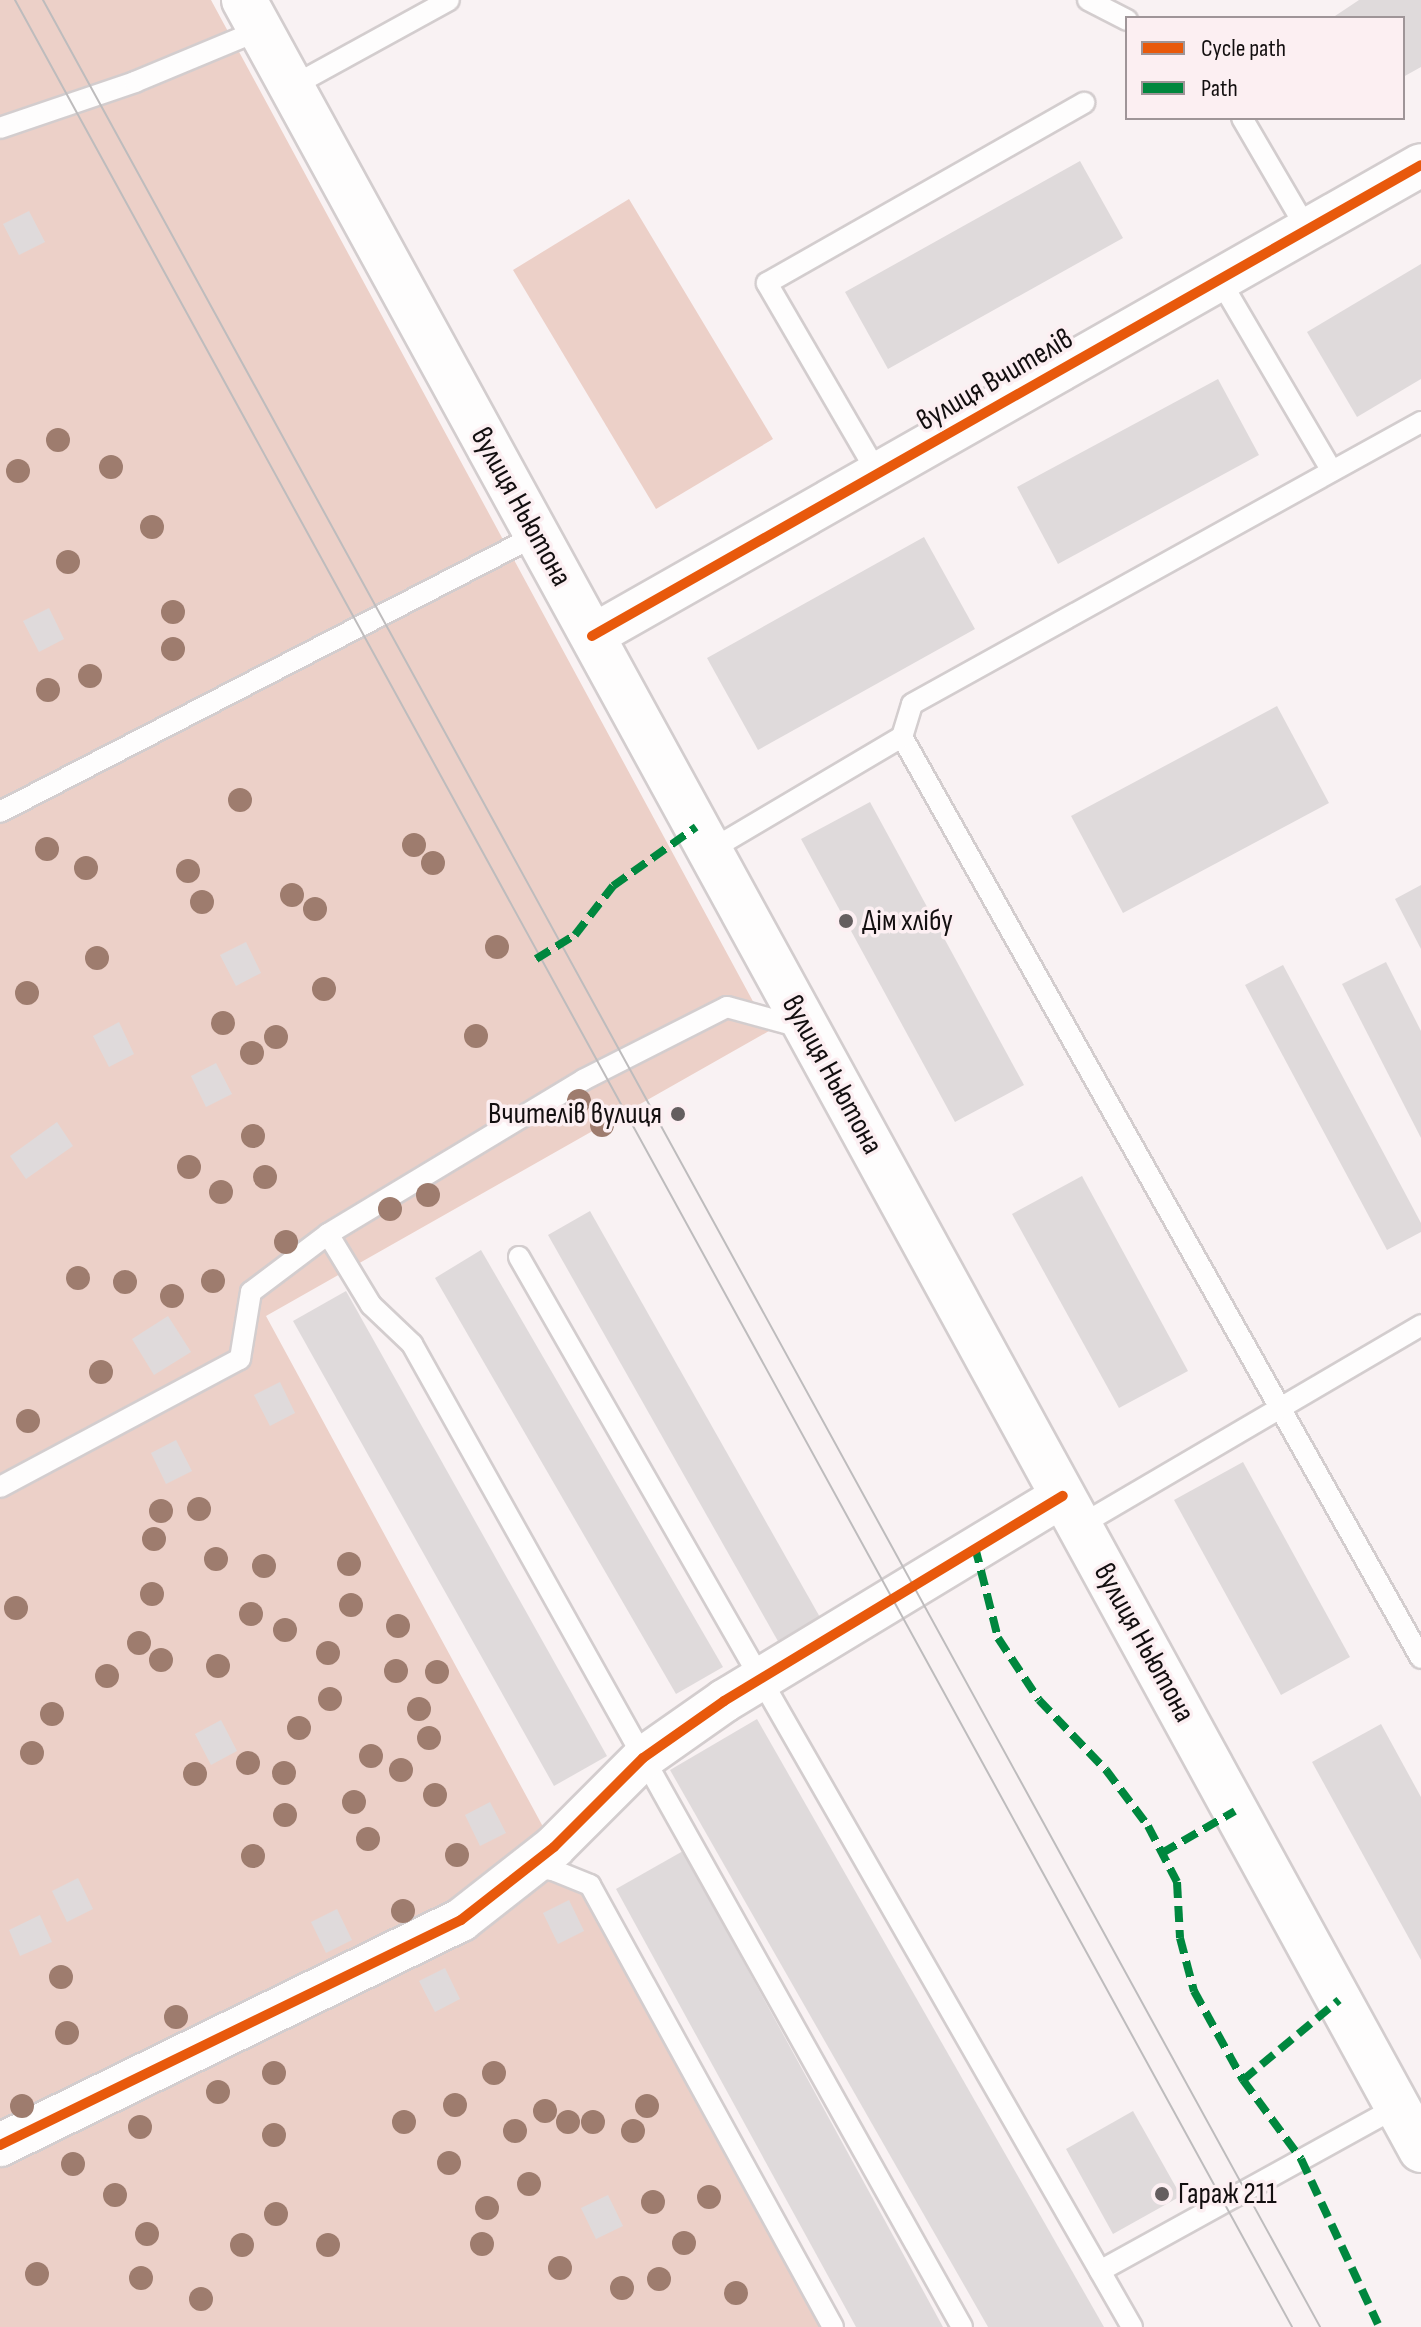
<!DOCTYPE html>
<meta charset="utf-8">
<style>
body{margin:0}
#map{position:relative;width:1421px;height:2327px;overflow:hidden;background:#f9f2f3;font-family:"Sofia Sans Condensed",sans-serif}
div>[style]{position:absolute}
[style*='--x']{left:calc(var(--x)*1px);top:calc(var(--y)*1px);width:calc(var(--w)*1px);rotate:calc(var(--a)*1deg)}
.green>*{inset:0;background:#ecd0c8}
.building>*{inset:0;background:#dfdadb}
.roads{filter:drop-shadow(2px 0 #d3cdce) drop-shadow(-2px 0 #d3cdce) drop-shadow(0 2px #d3cdce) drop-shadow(0 -2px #d3cdce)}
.service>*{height:20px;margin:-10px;padding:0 10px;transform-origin:10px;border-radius:10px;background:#fefdfd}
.minor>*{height:42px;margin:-21px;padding:0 21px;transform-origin:21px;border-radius:21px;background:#fefdfd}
.primary>*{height:44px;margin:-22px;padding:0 22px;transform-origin:22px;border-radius:22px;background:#fefdfd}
.tram>*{height:2px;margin:-1px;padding:0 1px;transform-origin:1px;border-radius:1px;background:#bebcbd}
.quiet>*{height:8px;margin-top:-4px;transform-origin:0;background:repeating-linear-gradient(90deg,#00873e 0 16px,transparent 0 24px)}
.cycleway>*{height:10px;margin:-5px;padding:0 5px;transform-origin:5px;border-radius:5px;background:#e8590c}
.trees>*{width:24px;height:24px;margin:-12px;border-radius:50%;background:#9e7c6e}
.dots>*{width:22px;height:22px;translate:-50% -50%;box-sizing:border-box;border:4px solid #fceff2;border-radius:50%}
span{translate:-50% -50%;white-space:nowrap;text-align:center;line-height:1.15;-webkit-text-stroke:7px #fceff2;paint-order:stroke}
.street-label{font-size:30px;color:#130f10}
.poi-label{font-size:30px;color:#130f10}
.left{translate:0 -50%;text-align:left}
.right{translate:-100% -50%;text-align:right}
.legend{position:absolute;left:1125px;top:16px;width:280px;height:104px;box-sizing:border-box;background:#fceff2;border:2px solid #9f9598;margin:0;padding:10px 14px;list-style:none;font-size:24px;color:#130f10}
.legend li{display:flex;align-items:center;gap:16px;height:40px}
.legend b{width:40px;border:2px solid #9f9598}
</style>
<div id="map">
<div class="green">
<div style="clip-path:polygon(0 0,211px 0,769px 1031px,266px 1316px,554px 1847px,831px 2327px,0 2327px)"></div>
<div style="clip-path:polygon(629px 199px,773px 439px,656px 509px,513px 270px)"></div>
</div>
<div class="building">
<div style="clip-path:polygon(1359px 0,1421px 0,1421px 67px,1403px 77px,1403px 18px,1332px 18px)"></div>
<div style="clip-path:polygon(1080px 161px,1123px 238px,888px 369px,845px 292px)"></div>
<div style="clip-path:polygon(29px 211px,45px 242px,19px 255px,3px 224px)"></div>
<div style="clip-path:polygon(1421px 264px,1421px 379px,1357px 417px,1307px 332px)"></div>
<div style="clip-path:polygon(1218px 379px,1259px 455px,1058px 564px,1017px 487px)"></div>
<div style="clip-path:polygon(924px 537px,975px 629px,758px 750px,707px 658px)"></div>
<div style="clip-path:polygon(49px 608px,64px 639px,39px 652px,23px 621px)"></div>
<div style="clip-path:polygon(1277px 706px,1329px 803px,1123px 913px,1071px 816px)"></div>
<div style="clip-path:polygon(870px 802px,1024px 1085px,955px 1122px,801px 839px)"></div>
<div style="clip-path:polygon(1421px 885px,1421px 949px,1395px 899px)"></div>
<div style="clip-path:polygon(246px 942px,261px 973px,236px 986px,220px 955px)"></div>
<div style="clip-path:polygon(1386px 962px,1421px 1031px,1421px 1138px,1342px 984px)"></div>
<div style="clip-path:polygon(1283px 965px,1421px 1223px,1421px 1232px,1387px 1250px,1245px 985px)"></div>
<div style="clip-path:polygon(119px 1022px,134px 1054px,109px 1067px,93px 1036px)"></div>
<div style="clip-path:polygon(216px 1063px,232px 1094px,206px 1107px,191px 1076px)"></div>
<div style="clip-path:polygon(57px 1122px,73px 1146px,26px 1179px,10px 1156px)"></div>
<div style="clip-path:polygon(1082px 1176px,1188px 1371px,1119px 1408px,1012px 1214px)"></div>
<div style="clip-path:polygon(590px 1211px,821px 1619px,779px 1643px,548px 1235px)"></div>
<div style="clip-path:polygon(481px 1250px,723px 1667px,676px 1694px,435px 1278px)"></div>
<div style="clip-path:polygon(346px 1291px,607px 1756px,554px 1786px,293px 1321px)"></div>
<div style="clip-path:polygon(168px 1316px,191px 1352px,154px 1375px,132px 1339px)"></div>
<div style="clip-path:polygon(280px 1382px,295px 1413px,270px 1426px,254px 1395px)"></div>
<div style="clip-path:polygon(176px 1440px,192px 1471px,166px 1484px,151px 1453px)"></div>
<div style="clip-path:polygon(1243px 1462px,1350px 1657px,1281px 1695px,1174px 1500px)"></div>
<div style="clip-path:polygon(757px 1719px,1104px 2327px,988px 2327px,670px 1770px)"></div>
<div style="clip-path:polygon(221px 1720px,237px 1751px,211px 1765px,195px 1734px)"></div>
<div style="clip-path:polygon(1381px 1724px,1421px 1797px,1421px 1960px,1312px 1762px)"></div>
<div style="clip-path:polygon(490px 1802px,506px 1833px,480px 1846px,465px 1815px)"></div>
<div style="clip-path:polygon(683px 1851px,943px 2327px,856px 2327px,616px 1889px)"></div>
<div style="clip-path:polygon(78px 1878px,93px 1909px,67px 1922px,52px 1891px)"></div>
<div style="clip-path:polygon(569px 1900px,584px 1931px,558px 1944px,543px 1913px)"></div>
<div style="clip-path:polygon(337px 1909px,352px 1940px,326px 1953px,311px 1922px)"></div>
<div style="clip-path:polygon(40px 1915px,52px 1942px,20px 1956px,9px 1930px)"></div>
<div style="clip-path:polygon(445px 1968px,460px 1999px,435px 2012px,419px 1981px)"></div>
<div style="clip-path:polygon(1133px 2111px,1181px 2196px,1113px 2234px,1066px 2149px)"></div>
<div style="clip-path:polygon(608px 2195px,623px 2226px,596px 2239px,581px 2208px)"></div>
</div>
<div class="roads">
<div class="service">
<div style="--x:1088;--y:0;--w:44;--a:27.1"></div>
<div style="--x:291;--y:87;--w:180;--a:-28.8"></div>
<div style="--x:1242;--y:118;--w:131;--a:59.7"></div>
<div style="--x:0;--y:128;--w:143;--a:-18.8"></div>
<div style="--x:135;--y:82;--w:135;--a:-22.6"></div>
<div style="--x:1221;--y:282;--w:219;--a:59.6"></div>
<div style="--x:878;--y:474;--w:221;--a:-120.2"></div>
<div style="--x:767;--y:283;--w:365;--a:-29.6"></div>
<div style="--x:902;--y:737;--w:1057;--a:60.6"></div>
<div style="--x:0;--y:812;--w:604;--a:-27.29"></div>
<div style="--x:709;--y:851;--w:224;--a:-30.6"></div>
<div style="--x:902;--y:737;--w:34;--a:-73"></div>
<div style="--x:912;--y:704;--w:582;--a:-28.99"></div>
<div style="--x:328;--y:1234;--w:83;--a:58.8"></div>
<div style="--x:371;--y:1305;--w:57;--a:43.6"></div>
<div style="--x:412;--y:1344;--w:1126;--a:60.77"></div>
<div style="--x:519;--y:1257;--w:1233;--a:60.19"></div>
<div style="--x:0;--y:1487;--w:272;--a:-28.1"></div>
<div style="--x:240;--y:1359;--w:68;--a:-80.7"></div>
<div style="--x:251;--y:1292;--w:96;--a:-37"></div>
<div style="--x:328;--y:1234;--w:298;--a:-31.1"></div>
<div style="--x:583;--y:1080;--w:161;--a:-26.9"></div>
<div style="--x:727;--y:1007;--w:79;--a:15.4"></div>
<div style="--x:1079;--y:1526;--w:397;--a:-30.4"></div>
<div style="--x:533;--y:1867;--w:20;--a:9"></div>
<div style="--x:553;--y:1870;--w:40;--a:22"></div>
<div style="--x:590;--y:1885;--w:504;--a:61.2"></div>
<div style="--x:1100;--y:2271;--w:339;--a:-28.9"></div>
</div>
<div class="minor">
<div style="--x:592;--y:636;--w:953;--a:-29.6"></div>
<div style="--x:0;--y:2145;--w:513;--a:-26.02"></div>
<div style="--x:461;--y:1920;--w:118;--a:-38.1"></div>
<div style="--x:554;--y:1847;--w:126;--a:-45"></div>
<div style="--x:643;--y:1758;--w:99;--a:-35.1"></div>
<div style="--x:724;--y:1701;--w:396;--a:-31.2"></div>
</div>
<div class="primary">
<div style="--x:244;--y:0;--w:2451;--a:61.3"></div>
</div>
</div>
<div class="tram">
<div style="--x:15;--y:0;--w:2654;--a:61.24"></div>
<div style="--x:43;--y:0;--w:2654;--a:61.24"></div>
</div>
<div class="quiet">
<div style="--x:536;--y:959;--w:46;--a:-31.6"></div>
<div style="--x:575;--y:935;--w:62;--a:-52.2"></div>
<div style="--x:613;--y:886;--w:102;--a:-35.4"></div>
<div style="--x:975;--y:1547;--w:94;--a:75.8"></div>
<div style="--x:998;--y:1638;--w:74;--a:56.5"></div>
<div style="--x:1039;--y:1700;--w:97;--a:46.3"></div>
<div style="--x:1106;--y:1770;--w:70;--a:53.1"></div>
<div style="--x:1148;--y:1826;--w:63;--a:62.6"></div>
<div style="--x:1177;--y:1882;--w:56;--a:86.9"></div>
<div style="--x:1180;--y:1938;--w:55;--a:75.2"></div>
<div style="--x:1194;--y:1991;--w:102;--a:61.2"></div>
<div style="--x:1243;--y:2080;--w:98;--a:53.7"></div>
<div style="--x:1301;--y:2159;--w:182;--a:65"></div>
<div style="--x:1162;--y:1853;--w:84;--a:-29.9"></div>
<div style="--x:1243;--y:2080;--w:125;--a:-39.8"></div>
</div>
<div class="cycleway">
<div style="--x:592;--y:636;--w:953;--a:-29.6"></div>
<div style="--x:0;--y:2145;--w:513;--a:-26.02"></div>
<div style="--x:461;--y:1920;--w:118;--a:-38.1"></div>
<div style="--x:554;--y:1847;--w:126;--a:-45"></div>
<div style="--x:643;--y:1758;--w:99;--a:-35.1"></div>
<div style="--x:724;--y:1701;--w:396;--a:-31.2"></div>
</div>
<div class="trees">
<div style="left:58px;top:440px"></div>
<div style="left:111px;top:467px"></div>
<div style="left:18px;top:471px"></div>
<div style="left:152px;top:527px"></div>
<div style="left:68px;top:562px"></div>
<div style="left:173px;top:612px"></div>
<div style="left:173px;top:649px"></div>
<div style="left:90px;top:676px"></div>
<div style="left:48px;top:690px"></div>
<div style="left:240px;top:800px"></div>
<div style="left:414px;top:845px"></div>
<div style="left:47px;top:849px"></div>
<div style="left:433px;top:863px"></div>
<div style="left:86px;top:868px"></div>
<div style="left:188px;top:871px"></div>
<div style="left:292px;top:895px"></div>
<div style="left:202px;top:902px"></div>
<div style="left:315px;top:909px"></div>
<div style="left:497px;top:947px"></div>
<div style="left:97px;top:958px"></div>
<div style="left:324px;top:989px"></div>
<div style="left:27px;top:993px"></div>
<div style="left:223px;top:1023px"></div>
<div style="left:476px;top:1036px"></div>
<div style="left:276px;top:1037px"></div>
<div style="left:252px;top:1053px"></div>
<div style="left:579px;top:1101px"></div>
<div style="left:602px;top:1125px"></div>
<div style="left:253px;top:1136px"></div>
<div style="left:189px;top:1167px"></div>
<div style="left:265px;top:1177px"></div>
<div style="left:221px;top:1192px"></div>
<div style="left:428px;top:1195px"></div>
<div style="left:390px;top:1209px"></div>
<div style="left:286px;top:1242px"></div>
<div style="left:78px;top:1278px"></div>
<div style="left:213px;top:1281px"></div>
<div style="left:125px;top:1282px"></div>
<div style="left:172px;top:1296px"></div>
<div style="left:101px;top:1372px"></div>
<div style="left:28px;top:1421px"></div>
<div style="left:199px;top:1509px"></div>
<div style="left:161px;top:1511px"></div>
<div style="left:154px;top:1539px"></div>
<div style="left:216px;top:1559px"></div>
<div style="left:349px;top:1564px"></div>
<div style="left:264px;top:1566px"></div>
<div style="left:152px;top:1594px"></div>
<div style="left:351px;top:1605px"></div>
<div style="left:16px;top:1608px"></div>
<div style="left:251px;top:1614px"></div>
<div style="left:398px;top:1626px"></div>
<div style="left:285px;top:1630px"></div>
<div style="left:139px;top:1643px"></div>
<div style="left:328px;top:1653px"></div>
<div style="left:161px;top:1660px"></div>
<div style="left:218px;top:1666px"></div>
<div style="left:396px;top:1671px"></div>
<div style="left:437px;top:1672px"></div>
<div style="left:107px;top:1676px"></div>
<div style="left:330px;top:1699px"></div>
<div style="left:419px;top:1709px"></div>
<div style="left:52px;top:1714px"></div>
<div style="left:299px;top:1728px"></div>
<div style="left:429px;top:1738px"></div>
<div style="left:32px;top:1753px"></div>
<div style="left:371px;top:1756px"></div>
<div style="left:248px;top:1763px"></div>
<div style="left:401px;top:1770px"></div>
<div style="left:284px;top:1773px"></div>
<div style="left:195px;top:1774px"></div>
<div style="left:435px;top:1795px"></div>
<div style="left:354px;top:1802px"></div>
<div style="left:285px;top:1815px"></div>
<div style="left:368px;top:1839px"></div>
<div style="left:457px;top:1855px"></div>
<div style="left:253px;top:1856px"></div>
<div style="left:403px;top:1911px"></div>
<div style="left:61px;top:1977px"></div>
<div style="left:176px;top:2017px"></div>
<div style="left:67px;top:2033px"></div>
<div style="left:274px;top:2073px"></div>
<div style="left:494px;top:2073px"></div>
<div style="left:218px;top:2092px"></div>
<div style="left:455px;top:2105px"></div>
<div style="left:22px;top:2106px"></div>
<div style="left:647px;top:2106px"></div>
<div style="left:545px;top:2111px"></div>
<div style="left:404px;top:2122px"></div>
<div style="left:568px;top:2122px"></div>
<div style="left:593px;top:2122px"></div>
<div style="left:140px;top:2127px"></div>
<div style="left:515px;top:2131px"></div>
<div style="left:633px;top:2131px"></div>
<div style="left:274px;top:2135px"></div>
<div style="left:449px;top:2163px"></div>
<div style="left:73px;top:2164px"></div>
<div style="left:529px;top:2184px"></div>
<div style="left:115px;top:2195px"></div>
<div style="left:709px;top:2197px"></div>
<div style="left:653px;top:2202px"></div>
<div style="left:487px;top:2208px"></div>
<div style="left:276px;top:2214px"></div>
<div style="left:147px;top:2234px"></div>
<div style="left:684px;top:2243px"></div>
<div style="left:482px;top:2244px"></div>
<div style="left:242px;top:2245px"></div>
<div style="left:328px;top:2245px"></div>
<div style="left:560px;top:2268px"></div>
<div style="left:37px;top:2274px"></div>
<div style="left:141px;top:2278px"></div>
<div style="left:659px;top:2279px"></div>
<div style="left:622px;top:2288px"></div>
<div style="left:736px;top:2293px"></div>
<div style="left:201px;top:2299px"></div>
</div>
<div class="dots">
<div style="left:846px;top:921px;background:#645e5f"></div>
<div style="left:678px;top:1114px;background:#645e5f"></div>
<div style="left:1162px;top:2194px;background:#645e5f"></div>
</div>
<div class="street-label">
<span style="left:995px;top:380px;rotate:-30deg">вулиця Вчителів</span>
<span style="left:521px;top:507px;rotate:61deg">вулиця Ньютона</span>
<span style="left:832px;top:1075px;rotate:61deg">вулиця Ньютона</span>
<span style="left:1144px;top:1643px;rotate:61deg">вулиця Ньютона</span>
</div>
<div class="poi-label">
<span class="left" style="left:862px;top:921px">Дім хлібу</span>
<span class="right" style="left:662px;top:1114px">Вчителів вулиця</span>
<span class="left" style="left:1178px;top:2194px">Гараж 211</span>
</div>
<ul class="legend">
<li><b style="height:10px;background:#e8590c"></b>Cycle path</li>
<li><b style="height:10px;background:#00873e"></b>Path</li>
</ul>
</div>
